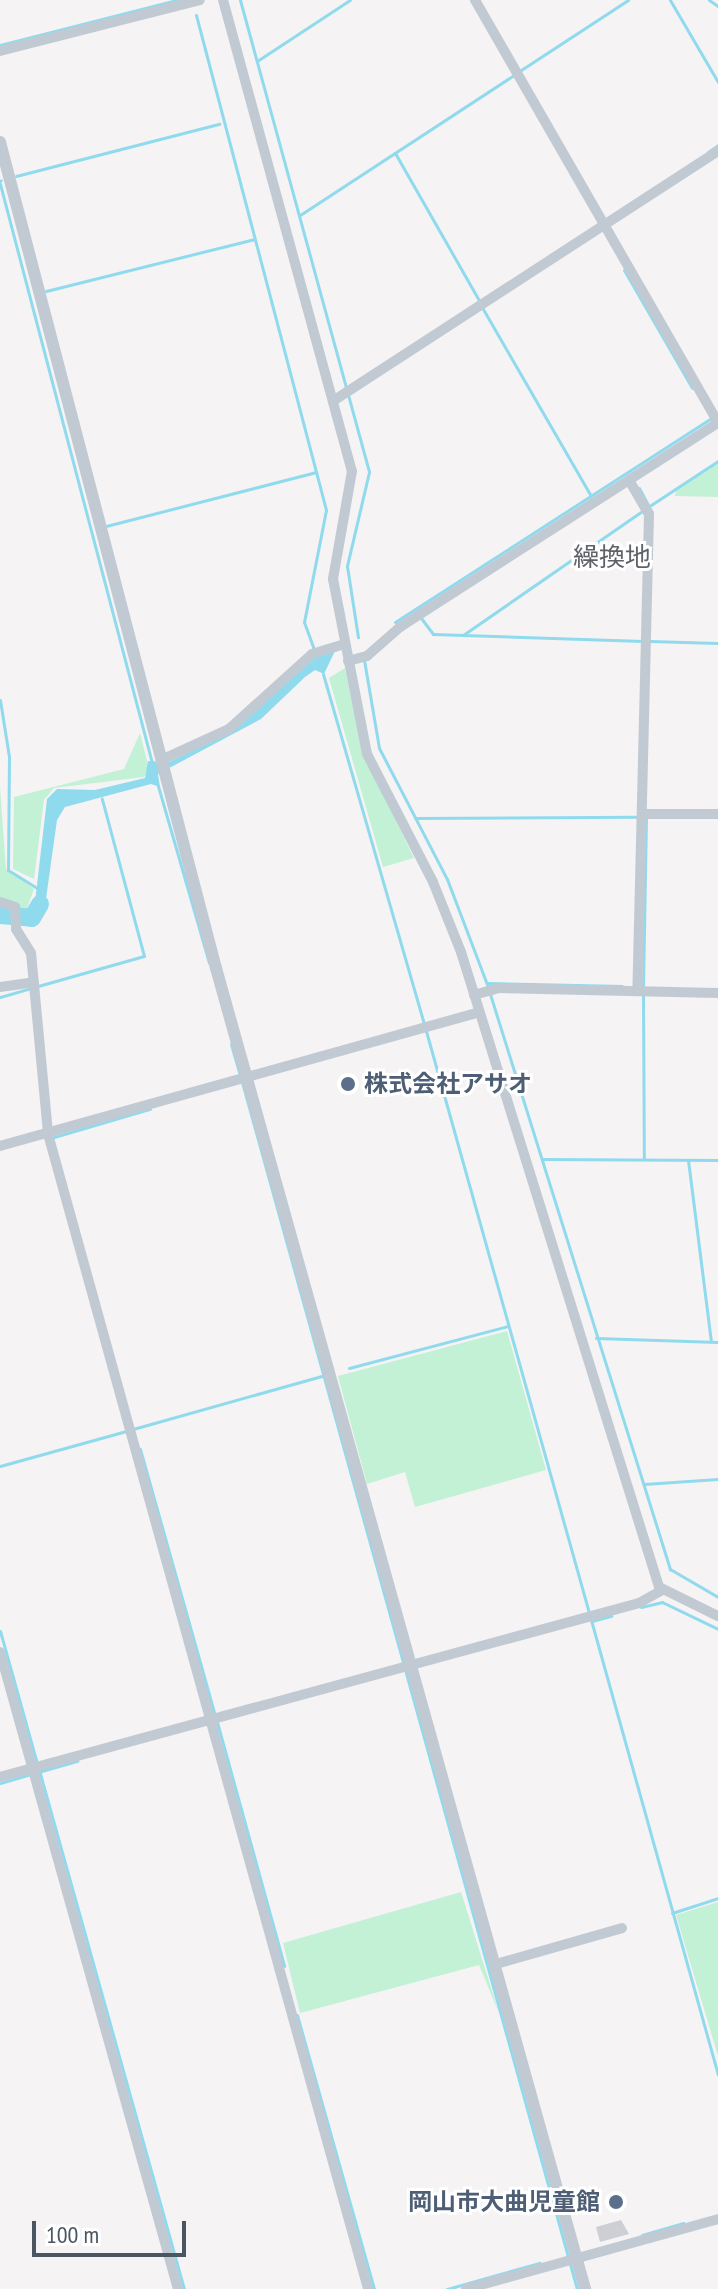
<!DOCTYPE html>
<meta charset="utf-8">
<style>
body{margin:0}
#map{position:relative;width:718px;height:2289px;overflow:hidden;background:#f5f3f3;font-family:"PT Sans Narrow","Noto Sans JP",sans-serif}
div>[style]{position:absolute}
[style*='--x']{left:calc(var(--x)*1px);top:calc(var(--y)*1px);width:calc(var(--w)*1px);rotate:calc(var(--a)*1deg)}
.green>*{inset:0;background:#c3f1d5}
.water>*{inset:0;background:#90daee}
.stream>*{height:3px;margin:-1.5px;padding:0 1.5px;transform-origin:1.5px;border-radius:1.5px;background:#90daee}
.river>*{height:18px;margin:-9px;padding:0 9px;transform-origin:9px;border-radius:9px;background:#90daee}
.building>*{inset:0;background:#cdcfd5}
.minor>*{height:10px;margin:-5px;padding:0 5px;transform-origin:5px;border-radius:5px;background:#c1cad2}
.tertiary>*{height:12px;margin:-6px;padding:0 6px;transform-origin:6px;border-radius:6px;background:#c1cad2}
.dots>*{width:22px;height:22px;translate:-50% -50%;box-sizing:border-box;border:4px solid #fff;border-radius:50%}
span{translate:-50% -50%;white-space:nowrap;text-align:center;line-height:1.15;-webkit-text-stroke:6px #fff;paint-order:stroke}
.service-label{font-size:24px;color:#4e5e75;font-weight:700}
.left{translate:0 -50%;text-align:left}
.right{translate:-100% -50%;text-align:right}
.neighbourhood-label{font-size:26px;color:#5f6368}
.scale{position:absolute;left:32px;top:2221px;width:154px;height:36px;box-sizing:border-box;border:4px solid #4a5661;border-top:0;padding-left:10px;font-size:24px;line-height:28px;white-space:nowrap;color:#4a5661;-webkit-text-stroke:6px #fff;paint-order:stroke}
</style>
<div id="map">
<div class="green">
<div style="clip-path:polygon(718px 463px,718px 497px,675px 496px,676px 491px)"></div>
<div style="clip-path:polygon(345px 668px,362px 751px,414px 858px,383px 867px,329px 678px)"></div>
<div style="clip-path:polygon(140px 733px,149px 769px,144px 777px,54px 788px,44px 800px,34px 879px,13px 869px,14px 797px,124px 769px)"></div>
<div style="clip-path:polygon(0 787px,6px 869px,34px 889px,25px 914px,0 899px)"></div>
<div style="clip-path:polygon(507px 1331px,546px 1470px,415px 1507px,405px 1472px,367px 1484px,338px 1376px)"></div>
<div style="clip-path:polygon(461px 1892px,499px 2013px,479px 1965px,300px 2013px,283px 1943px)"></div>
<div style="clip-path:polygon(718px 1902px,718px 2056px,676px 1915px)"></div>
</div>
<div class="water">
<div style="clip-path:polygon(335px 651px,324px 674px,315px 670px,305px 677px,261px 719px,158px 774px,160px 787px,151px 784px,65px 807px,57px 820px,44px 913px,25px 923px,35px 902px,47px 799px,57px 789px,95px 790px,145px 778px,148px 761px,169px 762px,230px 732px,317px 655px)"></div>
</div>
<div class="stream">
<div style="--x:240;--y:0;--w:489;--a:74.7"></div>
<div style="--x:369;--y:472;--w:97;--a:103.2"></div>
<div style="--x:347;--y:566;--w:72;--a:81.2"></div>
<div style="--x:670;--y:0;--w:95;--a:59.7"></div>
<div style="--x:709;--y:0;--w:11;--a:34"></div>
<div style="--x:196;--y:15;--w:512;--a:75.28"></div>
<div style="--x:326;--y:510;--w:114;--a:101.1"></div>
<div style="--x:304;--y:622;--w:32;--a:70"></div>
<div style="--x:0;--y:45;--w:182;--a:-14.3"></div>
<div style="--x:257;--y:61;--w:111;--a:-33.3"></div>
<div style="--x:521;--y:70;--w:128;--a:-33.2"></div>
<div style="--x:708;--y:152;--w:12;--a:-35"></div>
<div style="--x:395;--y:153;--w:172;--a:60.3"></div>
<div style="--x:16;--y:176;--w:210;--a:-14.4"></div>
<div style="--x:0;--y:181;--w:1;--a:-45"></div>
<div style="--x:0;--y:184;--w:599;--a:75.29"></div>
<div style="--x:300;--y:215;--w:256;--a:-33.2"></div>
<div style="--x:624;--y:270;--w:136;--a:60"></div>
<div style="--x:46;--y:291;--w:215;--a:-14"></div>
<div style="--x:483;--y:309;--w:216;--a:60"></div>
<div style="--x:639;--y:488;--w:27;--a:62"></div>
<div style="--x:651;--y:505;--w:80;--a:-33.3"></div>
<div style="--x:106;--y:526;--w:217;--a:-14.4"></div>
<div style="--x:421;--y:618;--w:20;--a:53"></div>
<div style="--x:433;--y:634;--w:210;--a:1.9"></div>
<div style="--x:395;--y:622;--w:376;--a:-32.8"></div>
<div style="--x:463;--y:635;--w:221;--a:-34.7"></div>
<div style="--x:650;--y:641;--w:68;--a:1.7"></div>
<div style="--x:364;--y:660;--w:89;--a:80.3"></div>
<div style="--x:379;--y:748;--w:148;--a:62.6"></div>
<div style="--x:447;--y:879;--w:116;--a:69.2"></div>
<div style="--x:323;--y:674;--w:364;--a:73.9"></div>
<div style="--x:0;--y:700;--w:58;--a:81"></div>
<div style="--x:9;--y:757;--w:113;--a:90.5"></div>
<div style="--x:8;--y:870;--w:36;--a:32"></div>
<div style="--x:158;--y:786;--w:184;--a:73.9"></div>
<div style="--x:415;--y:818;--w:223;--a:-0.3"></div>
<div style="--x:487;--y:983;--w:135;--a:1.3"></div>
<div style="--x:38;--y:986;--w:110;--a:-15.8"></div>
<div style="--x:144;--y:956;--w:163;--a:-105"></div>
<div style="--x:643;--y:988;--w:173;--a:-89"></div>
<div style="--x:490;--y:994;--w:603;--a:72.62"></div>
<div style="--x:670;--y:1569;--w:56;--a:30.3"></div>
<div style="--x:643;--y:995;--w:164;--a:89.7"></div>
<div style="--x:0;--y:997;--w:32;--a:-16"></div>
<div style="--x:426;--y:1031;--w:604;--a:74.35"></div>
<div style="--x:231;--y:1044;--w:32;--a:74"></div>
<div style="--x:242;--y:1082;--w:1253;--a:74.49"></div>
<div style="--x:54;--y:1137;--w:100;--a:-16.3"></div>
<div style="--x:542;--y:1159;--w:176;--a:0.3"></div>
<div style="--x:688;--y:1160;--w:183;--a:82.8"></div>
<div style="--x:596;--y:1338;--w:122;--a:1.9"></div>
<div style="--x:349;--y:1368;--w:164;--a:-14.8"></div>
<div style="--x:133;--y:1429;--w:196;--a:-15.7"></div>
<div style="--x:140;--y:1449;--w:276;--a:74.3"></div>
<div style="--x:0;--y:1466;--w:131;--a:-15.5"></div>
<div style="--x:644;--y:1484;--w:74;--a:-3.9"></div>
<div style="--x:641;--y:1607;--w:22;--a:-13"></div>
<div style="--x:662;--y:1602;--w:62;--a:25.7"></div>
<div style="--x:591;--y:1620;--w:472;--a:74.4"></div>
<div style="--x:592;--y:1621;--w:20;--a:-15"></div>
<div style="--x:0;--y:1631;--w:134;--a:74.4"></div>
<div style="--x:217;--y:1722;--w:253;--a:74.6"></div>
<div style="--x:39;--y:1770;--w:539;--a:74.39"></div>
<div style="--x:38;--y:1772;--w:41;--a:-15.8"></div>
<div style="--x:0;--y:1783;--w:32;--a:-16"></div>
<div style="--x:672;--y:1913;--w:48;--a:-18.1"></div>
<div style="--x:297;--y:2015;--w:285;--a:74.3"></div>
<div style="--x:642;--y:2235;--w:43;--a:-16.3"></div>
<div style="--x:447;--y:2289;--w:96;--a:-15.8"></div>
</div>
<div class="river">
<div style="--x:0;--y:915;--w:32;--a:5"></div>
<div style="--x:32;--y:918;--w:16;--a:-60"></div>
</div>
<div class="building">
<div style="clip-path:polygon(621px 2220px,629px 2234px,600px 2242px,596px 2227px)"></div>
</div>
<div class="minor">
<div style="--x:223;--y:0;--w:488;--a:74.7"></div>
<div style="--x:352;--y:471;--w:110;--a:100"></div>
<div style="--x:333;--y:579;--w:178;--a:79"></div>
<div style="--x:367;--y:754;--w:144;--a:62.7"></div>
<div style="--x:433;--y:882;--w:75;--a:68.2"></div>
<div style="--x:461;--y:952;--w:665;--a:72.68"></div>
<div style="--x:659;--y:1587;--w:66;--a:26.2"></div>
<div style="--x:475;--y:0;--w:488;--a:60.1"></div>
<div style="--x:0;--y:51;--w:206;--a:-14.3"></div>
<div style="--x:333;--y:401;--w:459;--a:-33"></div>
<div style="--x:629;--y:480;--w:39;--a:60"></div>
<div style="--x:649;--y:514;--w:477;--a:91.4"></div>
<div style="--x:348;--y:661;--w:20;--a:-15"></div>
<div style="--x:367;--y:656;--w:44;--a:-41.3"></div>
<div style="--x:400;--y:627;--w:378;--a:-32.7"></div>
<div style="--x:161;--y:760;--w:75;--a:-24.5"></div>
<div style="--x:229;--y:729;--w:112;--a:-42.1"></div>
<div style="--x:312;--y:654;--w:34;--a:-17"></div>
<div style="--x:643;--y:814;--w:75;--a:0"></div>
<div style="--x:0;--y:902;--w:16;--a:18"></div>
<div style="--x:15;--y:907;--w:22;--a:87"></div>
<div style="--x:16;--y:929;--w:28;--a:58"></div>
<div style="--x:31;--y:953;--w:182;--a:84.6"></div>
<div style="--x:48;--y:1134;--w:1199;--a:74.51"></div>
<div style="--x:0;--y:987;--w:34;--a:-8"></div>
<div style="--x:474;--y:995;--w:26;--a:-16"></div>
<div style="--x:499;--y:988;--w:219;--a:1.3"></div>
<div style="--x:0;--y:1146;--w:497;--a:-15.6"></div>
<div style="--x:0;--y:1652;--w:661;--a:74.39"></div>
<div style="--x:0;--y:1777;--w:662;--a:-15.23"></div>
<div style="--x:639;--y:1603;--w:26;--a:-29"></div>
<div style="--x:496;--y:1964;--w:131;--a:-15.9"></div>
<div style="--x:466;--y:2289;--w:262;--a:-15.5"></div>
</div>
<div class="tertiary">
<div style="--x:0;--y:142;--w:854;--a:75.35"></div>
<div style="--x:216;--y:968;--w:1372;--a:74.39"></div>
</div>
<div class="dots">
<div style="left:348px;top:1084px;background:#5c6f8a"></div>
<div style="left:616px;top:2202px;background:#5c6f8a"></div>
</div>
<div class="service-label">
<span class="left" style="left:364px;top:1084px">株式会社アサオ</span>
<span class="right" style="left:600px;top:2202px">岡山市大曲児童館</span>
</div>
<div class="neighbourhood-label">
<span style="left:612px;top:557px">繰換地</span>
</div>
<div class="scale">100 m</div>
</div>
